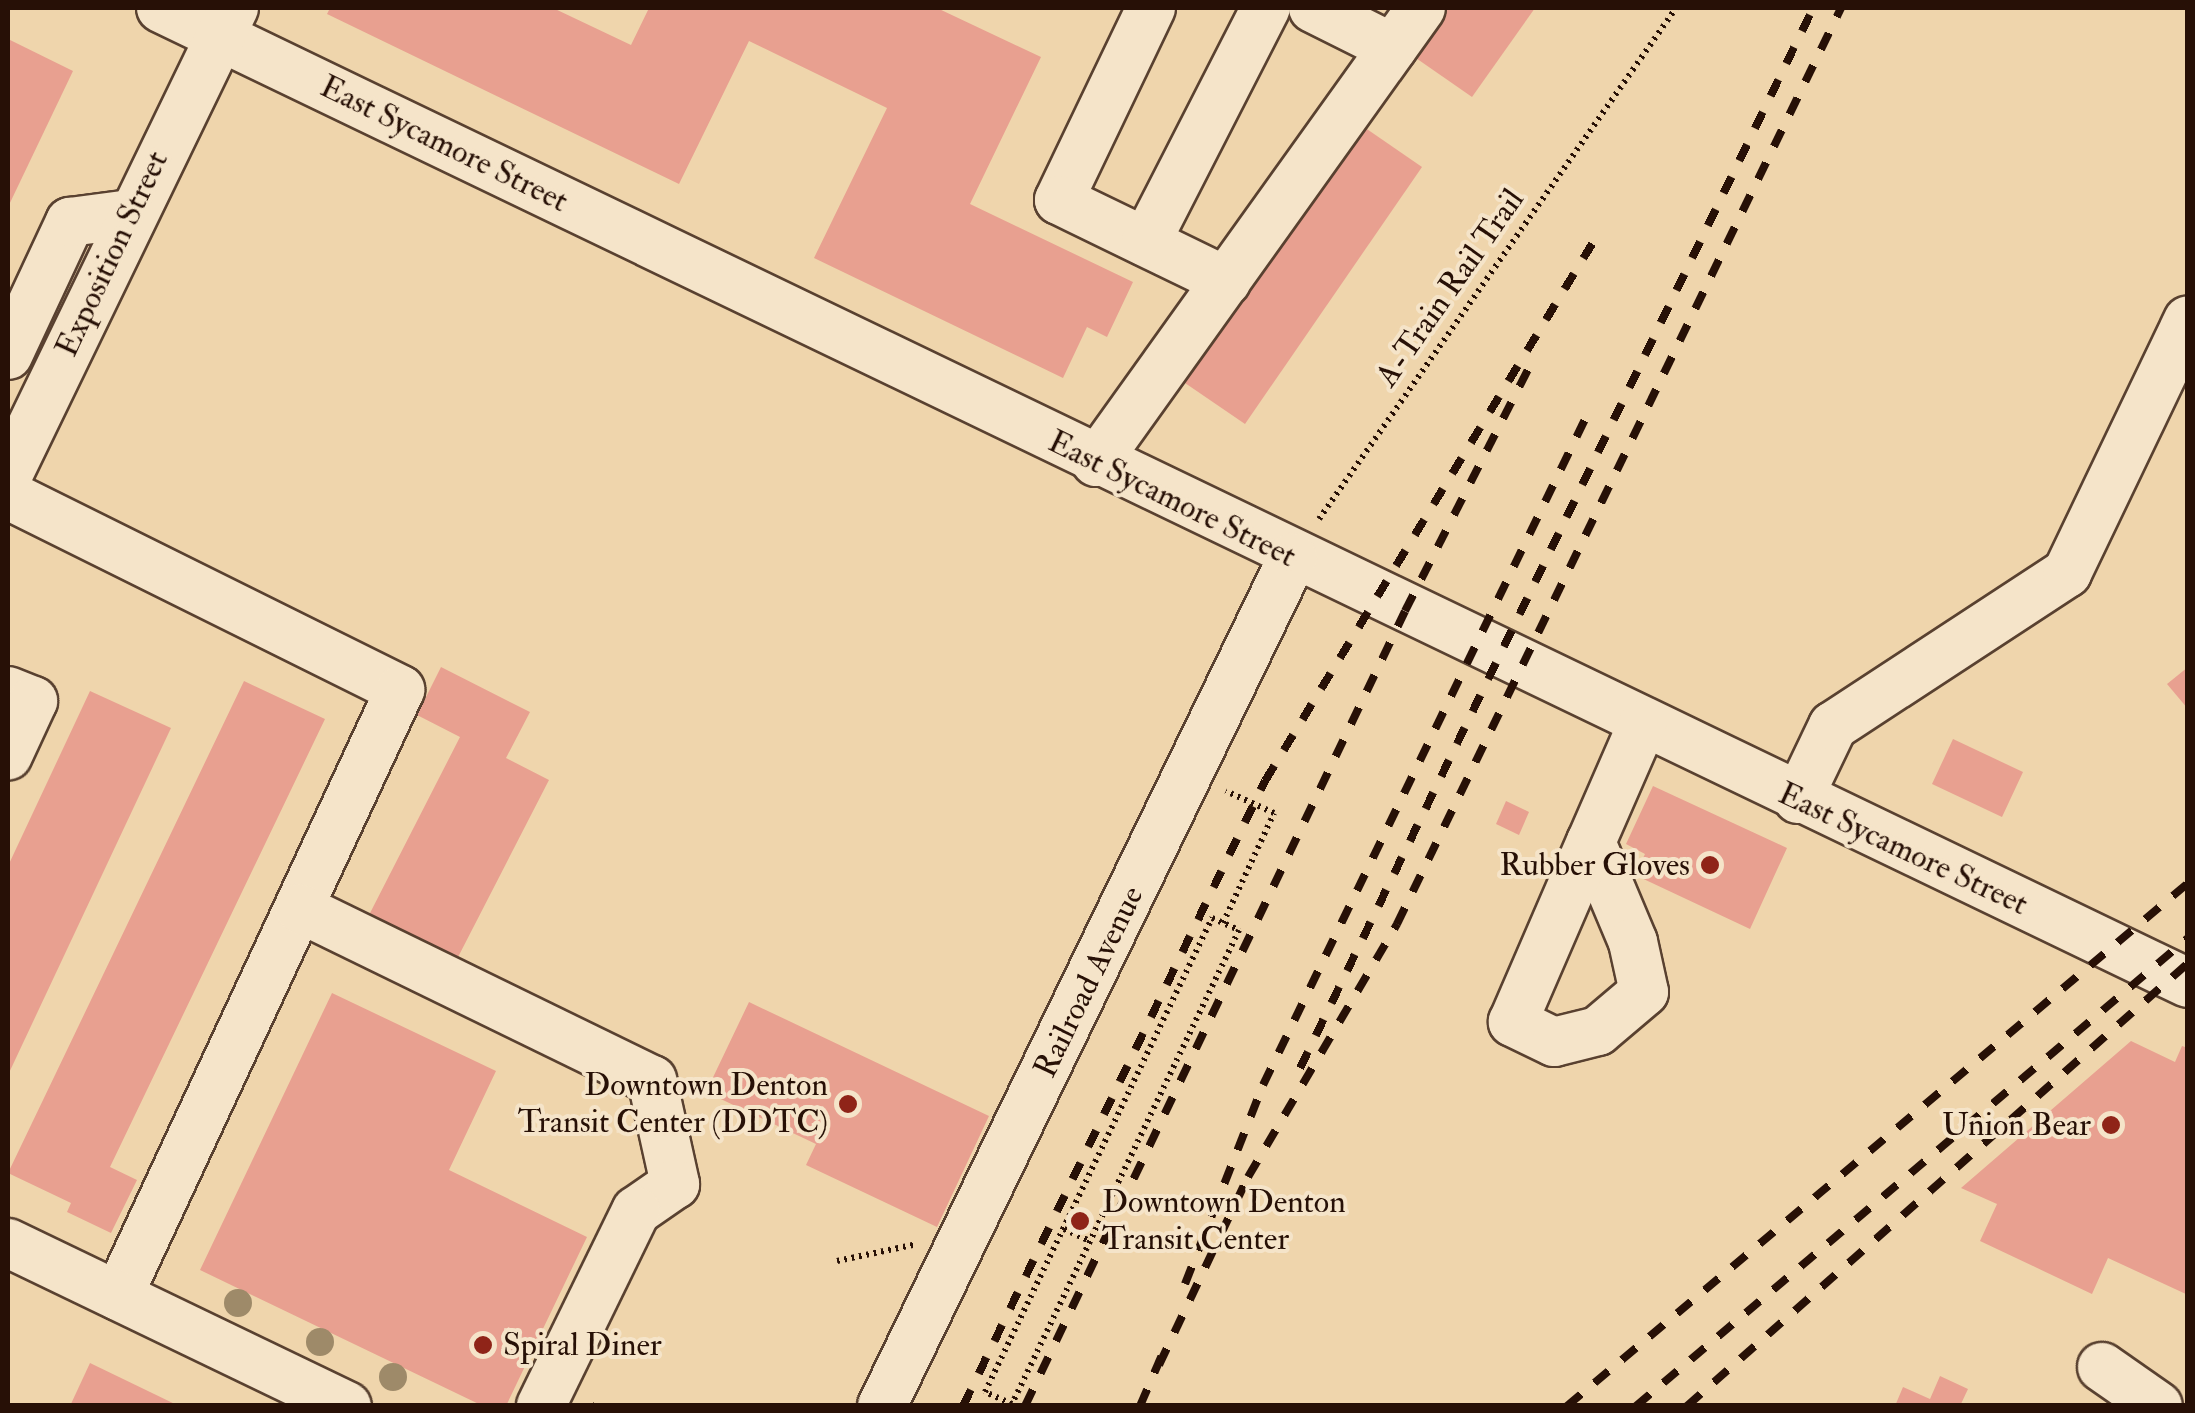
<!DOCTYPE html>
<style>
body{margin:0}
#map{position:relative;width:2195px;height:1413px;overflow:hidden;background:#efd5ac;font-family:"IM FELL Double Pica",serif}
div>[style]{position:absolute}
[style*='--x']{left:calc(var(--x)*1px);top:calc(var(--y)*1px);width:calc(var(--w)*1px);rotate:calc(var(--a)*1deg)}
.building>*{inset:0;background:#e8a090}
.path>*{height:6px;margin-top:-3px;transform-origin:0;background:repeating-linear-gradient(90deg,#271006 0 2.5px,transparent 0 7.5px)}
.roads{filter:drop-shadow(2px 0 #594130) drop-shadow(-2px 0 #594130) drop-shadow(0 2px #594130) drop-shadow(0 -2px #594130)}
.minor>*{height:48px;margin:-24px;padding:0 24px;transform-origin:24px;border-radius:24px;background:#f5e4c9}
.rail>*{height:8px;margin-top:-4px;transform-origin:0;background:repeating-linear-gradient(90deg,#271006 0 18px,transparent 0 36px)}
.trees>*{width:28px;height:28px;margin:-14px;border-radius:50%;background:#9e8a69}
.dots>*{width:28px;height:28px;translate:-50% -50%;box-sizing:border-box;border:5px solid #f5e4c9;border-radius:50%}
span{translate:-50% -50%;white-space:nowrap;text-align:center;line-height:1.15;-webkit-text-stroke:8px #f5e4c9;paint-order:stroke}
.street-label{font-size:32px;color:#271006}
.poi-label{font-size:32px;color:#271006}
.right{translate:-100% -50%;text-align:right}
.left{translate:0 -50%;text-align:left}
.frame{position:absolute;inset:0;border:10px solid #271006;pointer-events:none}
</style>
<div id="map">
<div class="building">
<div style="clip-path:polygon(330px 8px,553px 8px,631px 45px,649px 8px,937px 8px,1041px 57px,970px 204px,1133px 282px,1107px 337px,1087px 327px,1063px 378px,814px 258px,887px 108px,749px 41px,679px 184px,327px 14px)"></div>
<div style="clip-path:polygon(1447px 8px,1535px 8px,1472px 97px,1413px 56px)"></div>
<div style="clip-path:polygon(8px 39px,73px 71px,8px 207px)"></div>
<div style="clip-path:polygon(1361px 125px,1422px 167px,1245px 424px,1185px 383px)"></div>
<div style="clip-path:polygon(441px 667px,530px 712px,506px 758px,549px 780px,456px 961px,368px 917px,460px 737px,417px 715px)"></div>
<div style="clip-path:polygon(2188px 667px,2188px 709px,2167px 684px)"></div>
<div style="clip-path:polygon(244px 681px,325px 719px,110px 1167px,137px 1180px,111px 1233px,67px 1212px,71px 1203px,8px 1173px)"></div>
<div style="clip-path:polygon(90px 691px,171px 728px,8px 1075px,8px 866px)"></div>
<div style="clip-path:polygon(1953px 739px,2023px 772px,2002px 817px,1932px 784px)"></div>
<div style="clip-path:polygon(1653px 786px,1787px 848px,1750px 929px,1635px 875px,1645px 854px,1626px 844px)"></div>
<div style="clip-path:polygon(1506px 801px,1529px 812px,1519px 835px,1496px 824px)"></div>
<div style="clip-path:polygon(332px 993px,496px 1071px,449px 1170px,587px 1237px,506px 1406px,483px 1406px,200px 1270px)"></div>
<div style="clip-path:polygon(749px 1002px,989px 1116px,937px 1227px,806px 1165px,816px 1144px,706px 1092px)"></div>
<div style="clip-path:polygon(2131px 1041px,2175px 1062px,2182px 1046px,2188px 1048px,2188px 1295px,2108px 1258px,2092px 1294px,1980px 1241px,1997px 1204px,1961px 1188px)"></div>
<div style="clip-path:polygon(90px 1363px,179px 1406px,70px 1406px)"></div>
<div style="clip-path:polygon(1940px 1376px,1968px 1389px,1960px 1406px,1895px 1406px,1903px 1387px,1930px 1399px)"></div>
</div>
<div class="path">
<div style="--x:1319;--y:519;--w:623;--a:-55.06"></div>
<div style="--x:1212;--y:918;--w:30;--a:24"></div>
<div style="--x:1239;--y:930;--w:526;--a:115.59"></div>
<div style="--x:1012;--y:1404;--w:30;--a:-156"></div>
<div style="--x:985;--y:1392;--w:526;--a:-64.41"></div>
<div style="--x:1223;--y:923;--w:121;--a:-65.1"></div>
<div style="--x:1274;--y:813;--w:53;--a:-155.4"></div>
<div style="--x:1064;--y:1229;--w:29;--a:25"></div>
<div style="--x:837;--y:1261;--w:82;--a:-12"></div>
<div style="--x:595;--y:1406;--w:7;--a:-63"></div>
</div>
<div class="roads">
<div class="minor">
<div style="--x:161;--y:8;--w:2249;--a:25.69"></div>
<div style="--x:1151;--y:8;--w:213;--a:115.6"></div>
<div style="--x:1059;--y:200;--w:186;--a:25.9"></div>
<div style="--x:1313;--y:8;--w:89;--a:26.6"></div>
<div style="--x:1146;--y:242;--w:263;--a:-62.9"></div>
<div style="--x:8;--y:355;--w:147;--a:-65"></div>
<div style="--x:70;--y:222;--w:61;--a:-7.6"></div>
<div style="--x:1096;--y:462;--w:558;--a:-54.4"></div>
<div style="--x:8;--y:475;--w:519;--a:-64.18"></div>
<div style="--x:8;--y:495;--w:438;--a:26.4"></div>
<div style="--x:400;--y:690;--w:668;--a:114.95"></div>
<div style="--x:8;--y:691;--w:27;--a:22"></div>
<div style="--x:33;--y:701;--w:60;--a:114.8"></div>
<div style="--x:1798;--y:799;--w:81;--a:-64.4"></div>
<div style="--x:1833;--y:726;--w:280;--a:-33.2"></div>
<div style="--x:2067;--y:573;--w:280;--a:-64.4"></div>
<div style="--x:1591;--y:842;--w:108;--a:67.2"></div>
<div style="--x:1633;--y:942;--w:51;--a:77.6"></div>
<div style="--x:1644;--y:992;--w:60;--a:139.7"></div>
<div style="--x:1598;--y:1031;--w:45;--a:166"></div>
<div style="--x:1554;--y:1042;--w:46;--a:-154"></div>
<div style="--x:1513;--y:1022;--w:196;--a:-66.6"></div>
<div style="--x:1591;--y:842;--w:128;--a:-66.4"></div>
<div style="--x:299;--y:908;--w:393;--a:26"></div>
<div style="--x:652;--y:1080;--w:107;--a:77.5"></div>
<div style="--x:675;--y:1184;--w:47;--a:145.3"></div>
<div style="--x:636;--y:1211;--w:217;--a:116"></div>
<div style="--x:8;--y:1243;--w:376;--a:25.7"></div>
<div style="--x:2102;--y:1367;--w:68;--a:34.9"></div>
<div style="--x:882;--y:1406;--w:943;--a:-64.17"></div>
</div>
</div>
<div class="rail">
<div style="--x:1300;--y:1068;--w:1178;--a:-64.17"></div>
<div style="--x:1185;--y:1284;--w:214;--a:-68.6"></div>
<div style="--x:1263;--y:1085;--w:751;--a:-64.19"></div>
<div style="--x:1159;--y:1365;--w:208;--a:-64.7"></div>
<div style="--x:1248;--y:1177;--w:294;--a:-59.5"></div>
<div style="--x:1397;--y:924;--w:1018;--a:-64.14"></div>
<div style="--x:963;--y:1406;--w:694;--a:-64.21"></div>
<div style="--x:1265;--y:781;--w:629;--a:-58.66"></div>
<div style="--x:1025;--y:1406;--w:881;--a:-64.45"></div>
<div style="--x:1405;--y:611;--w:273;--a:-63"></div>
<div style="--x:1140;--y:1406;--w:56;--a:-66.7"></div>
<div style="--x:1567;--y:1406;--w:812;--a:-40.1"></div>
<div style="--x:1636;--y:1406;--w:724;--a:-40.29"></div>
<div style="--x:1687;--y:1406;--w:669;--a:-41.48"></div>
</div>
<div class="trees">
<div style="left:238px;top:1303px"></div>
<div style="left:320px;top:1342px"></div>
<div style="left:393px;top:1377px"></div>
</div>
<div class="dots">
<div style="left:1710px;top:865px;background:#8f2418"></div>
<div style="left:848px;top:1104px;background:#8f2418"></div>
<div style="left:2111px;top:1125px;background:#8f2418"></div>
<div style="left:1080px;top:1221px;background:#8f2418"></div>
<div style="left:483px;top:1345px;background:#8f2418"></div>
</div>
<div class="street-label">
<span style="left:444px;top:144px;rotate:26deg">East Sycamore Street</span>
<span style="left:112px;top:254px;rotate:-65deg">Exposition Street</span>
<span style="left:1450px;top:288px;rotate:-55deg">A-Train Rail Trail</span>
<span style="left:1172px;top:499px;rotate:26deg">East Sycamore Street</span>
<span style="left:1903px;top:849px;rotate:25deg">East Sycamore Street</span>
<span style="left:1089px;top:982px;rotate:-64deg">Railroad Avenue</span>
</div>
<div class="poi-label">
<span class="right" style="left:1690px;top:865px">Rubber Gloves</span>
<span class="right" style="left:828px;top:1104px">Downtown Denton<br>Transit Center (DDTC)</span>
<span class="right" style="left:2091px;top:1125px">Union Bear</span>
<span class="left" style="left:1102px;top:1221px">Downtown Denton<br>Transit Center</span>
<span class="left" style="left:503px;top:1345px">Spiral Diner</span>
</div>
<div class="frame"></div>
</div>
